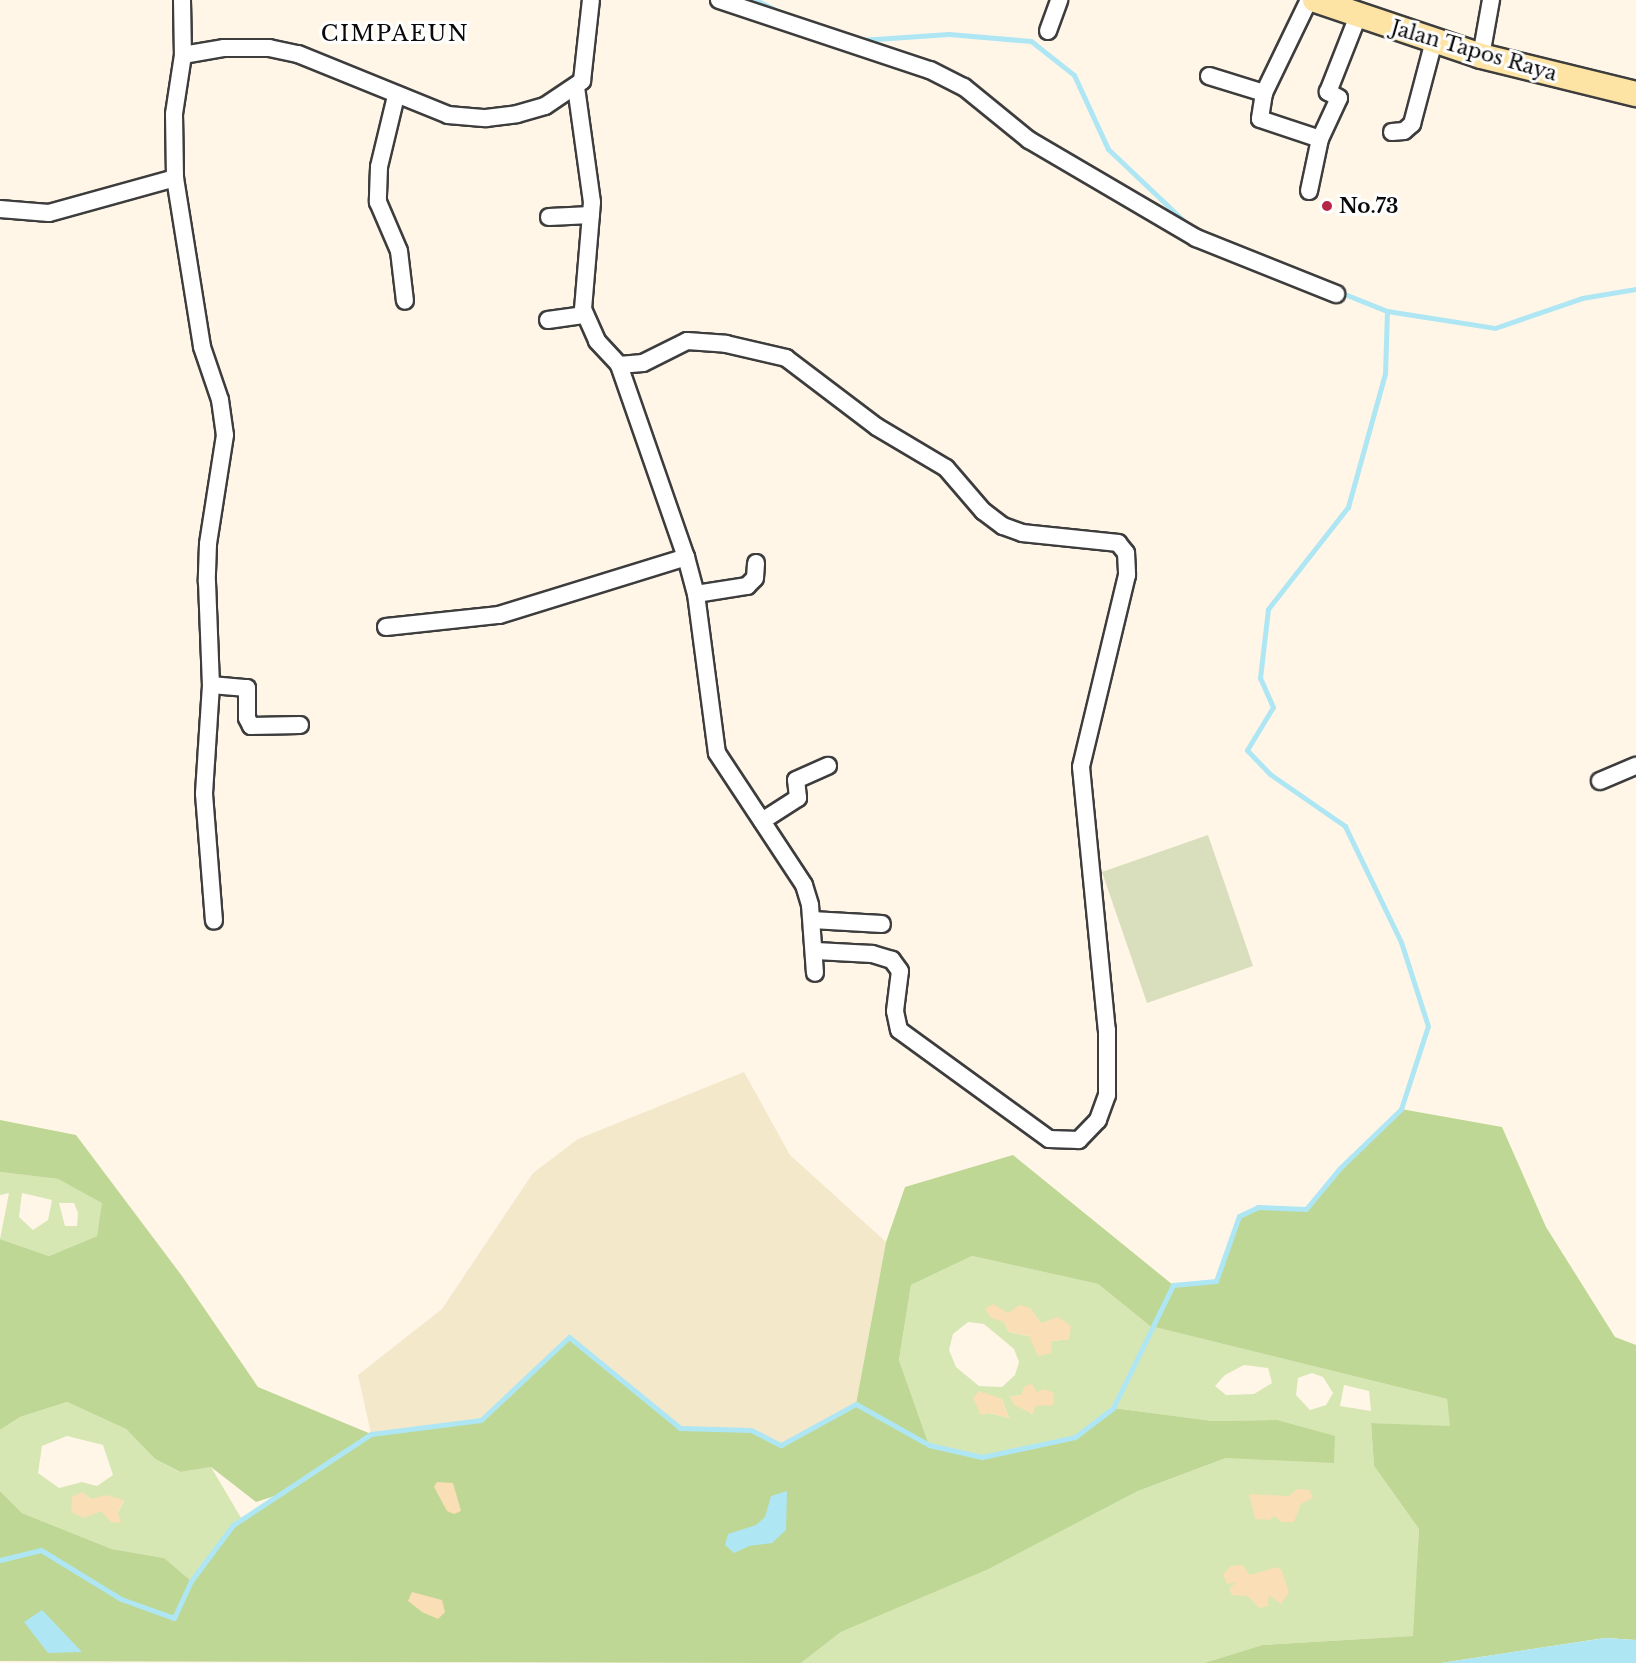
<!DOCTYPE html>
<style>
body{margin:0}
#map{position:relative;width:1636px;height:1663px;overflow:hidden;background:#fff6e8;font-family:"Libre Baskerville",serif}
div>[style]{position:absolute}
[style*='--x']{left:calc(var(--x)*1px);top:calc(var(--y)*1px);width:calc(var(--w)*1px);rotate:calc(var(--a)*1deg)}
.farmland>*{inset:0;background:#f3e8ca}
.green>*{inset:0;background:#d7e7b4}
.forest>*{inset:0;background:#bed794}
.sand>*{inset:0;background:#f9deb6}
.cemetery>*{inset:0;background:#d9debc}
.water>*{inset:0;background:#afe6f4}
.stream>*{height:5px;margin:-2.5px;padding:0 2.5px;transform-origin:2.5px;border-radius:2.5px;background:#afe6f4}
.roads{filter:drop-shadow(2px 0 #3d3d3d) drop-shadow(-2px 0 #3d3d3d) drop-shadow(0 2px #3d3d3d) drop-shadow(0 -2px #3d3d3d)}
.minor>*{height:16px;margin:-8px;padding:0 8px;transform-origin:8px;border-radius:8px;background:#fff}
.secondary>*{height:24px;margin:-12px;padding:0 12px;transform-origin:12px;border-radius:12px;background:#fde4a5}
.dots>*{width:16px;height:16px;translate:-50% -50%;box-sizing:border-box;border:3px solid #fff;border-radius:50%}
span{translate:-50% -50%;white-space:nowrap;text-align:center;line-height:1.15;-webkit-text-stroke:6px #fff;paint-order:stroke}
.street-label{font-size:20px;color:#0a0a0a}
.poi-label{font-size:20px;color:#0a0a0a;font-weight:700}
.left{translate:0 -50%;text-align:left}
.quarter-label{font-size:22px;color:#0a0a0a;letter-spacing:1.5px}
</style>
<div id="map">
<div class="farmland">
<div style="clip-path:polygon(744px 1072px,790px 1155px,886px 1242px,856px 1404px,781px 1445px,751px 1430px,680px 1428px,569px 1338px,481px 1420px,371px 1434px,358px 1375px,442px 1309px,533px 1173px,578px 1139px)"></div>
</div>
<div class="green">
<div style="clip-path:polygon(evenodd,0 1172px,58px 1179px,103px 1203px,97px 1236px,49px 1256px,0 1239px,9px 1193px,0 1195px,0 1172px,22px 1193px,52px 1200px,48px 1220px,33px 1230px,19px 1217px,22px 1193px,0 1172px,59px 1203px,74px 1203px,78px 1213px,77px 1226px,65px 1226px,59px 1203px)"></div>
<div style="clip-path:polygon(evenodd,972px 1256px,1098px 1284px,1150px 1326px,1447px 1399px,1451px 1427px,1371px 1423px,1374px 1466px,1419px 1529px,1414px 1636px,1262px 1645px,1204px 1663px,801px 1663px,841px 1632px,989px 1569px,1138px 1491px,1226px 1458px,1263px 1457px,1277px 1420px,1213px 1421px,1113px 1408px,1075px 1437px,1029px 1449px,982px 1457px,929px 1445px,899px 1360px,911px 1285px,972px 1256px,1030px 1308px,1041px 1323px,1069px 1339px,1052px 1341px,1009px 1332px,1004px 1322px,1030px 1308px,972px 1256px,968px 1322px,984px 1324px,1014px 1349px,1019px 1362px,1015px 1375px,1002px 1387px,979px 1386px,956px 1367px,949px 1350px,953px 1334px,968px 1322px,972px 1256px,1244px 1365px,1268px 1368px,1272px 1383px,1254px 1394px,1226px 1395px,1215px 1386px,1225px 1375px,1244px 1365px,972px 1256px,1312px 1373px,1323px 1377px,1333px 1393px,1326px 1405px,1310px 1410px,1296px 1395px,1298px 1378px,1312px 1373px,972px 1256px,1344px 1385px,1369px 1391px,1371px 1411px,1340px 1406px,1344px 1385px,972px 1256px,1040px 1392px,1032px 1414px,1010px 1397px,1021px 1395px,1040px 1392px,972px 1256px,990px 1397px,1002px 1399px,1009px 1418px,989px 1413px,990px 1397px)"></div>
<div style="clip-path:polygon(evenodd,67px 1402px,126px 1429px,155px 1459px,179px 1472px,211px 1467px,247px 1528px,216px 1616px,164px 1558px,112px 1549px,22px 1513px,0 1491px,0 1430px,20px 1417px,67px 1402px,67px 1436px,103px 1445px,113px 1475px,97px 1486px,82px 1482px,59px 1488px,38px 1473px,42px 1446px,67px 1436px,67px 1402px,82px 1492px,91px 1499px,124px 1501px,118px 1512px,101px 1511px,82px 1492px)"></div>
</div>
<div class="forest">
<div style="clip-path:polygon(1401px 1109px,1502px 1127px,1546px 1227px,1615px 1337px,1636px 1345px,1636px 1640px,1605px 1638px,1441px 1663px,1204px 1663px,1262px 1645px,1413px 1636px,1419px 1529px,1374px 1466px,1371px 1423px,1450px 1426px,1447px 1399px,1150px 1326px,1098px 1284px,972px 1256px,911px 1285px,899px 1360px,929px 1445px,982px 1457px,1029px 1449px,1075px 1437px,1113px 1408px,1213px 1421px,1277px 1420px,1335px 1436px,1334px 1463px,1226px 1458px,1138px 1491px,989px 1569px,841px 1632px,801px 1663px,0 1661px,0 1491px,22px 1513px,112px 1549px,164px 1558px,191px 1581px,233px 1525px,287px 1492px,256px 1502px,211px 1467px,180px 1472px,155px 1459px,126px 1429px,67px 1402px,20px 1417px,0 1430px,0 1239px,49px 1256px,97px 1236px,102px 1203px,58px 1179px,0 1172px,0 1120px,76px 1135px,182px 1276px,258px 1387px,371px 1434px,481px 1420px,569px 1337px,680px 1428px,751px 1430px,781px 1445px,856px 1404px,886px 1242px,905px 1187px,1013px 1155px,1173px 1285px,1216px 1281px,1239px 1216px,1258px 1207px,1306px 1209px,1340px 1168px)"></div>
</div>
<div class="sand">
<div style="clip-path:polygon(993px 1304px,1008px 1313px,1020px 1305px,1030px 1308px,1041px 1323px,1058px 1317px,1071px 1326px,1069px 1339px,1052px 1341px,1051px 1353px,1038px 1356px,1029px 1336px,1009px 1332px,1004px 1322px,991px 1318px,985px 1309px)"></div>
<div style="clip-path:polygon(1032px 1384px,1037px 1392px,1044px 1389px,1054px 1393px,1053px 1405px,1035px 1406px,1033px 1414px,1014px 1405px,1010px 1397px,1021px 1395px,1025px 1386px)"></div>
<div style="clip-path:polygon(979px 1391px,1002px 1399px,1009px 1418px,989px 1413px,981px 1415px,973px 1398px)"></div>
<div style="clip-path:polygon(437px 1482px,453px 1483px,461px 1511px,454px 1514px,447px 1511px,434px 1487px)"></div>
<div style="clip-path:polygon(1297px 1489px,1309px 1490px,1313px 1498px,1301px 1504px,1294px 1522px,1281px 1522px,1275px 1516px,1269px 1520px,1255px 1519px,1249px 1494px,1289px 1496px)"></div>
<div style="clip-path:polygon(82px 1492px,91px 1499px,106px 1495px,124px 1500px,118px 1512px,121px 1523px,111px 1522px,101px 1511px,84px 1518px,71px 1512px,72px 1497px)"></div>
<div style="clip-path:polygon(1242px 1565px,1250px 1575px,1277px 1567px,1282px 1571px,1289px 1592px,1281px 1604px,1269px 1595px,1268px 1606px,1259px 1608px,1248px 1596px,1232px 1595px,1229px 1589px,1236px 1582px,1227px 1584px,1223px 1574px,1231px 1566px)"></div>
<div style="clip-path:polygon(412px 1592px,442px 1600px,445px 1612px,438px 1619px,422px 1612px,408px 1601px)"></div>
</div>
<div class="cemetery">
<div style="clip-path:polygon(1208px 835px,1253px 966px,1147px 1003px,1102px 872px)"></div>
</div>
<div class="water">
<div style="clip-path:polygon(787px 1491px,786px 1530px,772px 1543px,749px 1546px,734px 1553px,725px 1545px,728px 1534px,756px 1525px,765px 1517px,771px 1496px)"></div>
<div style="clip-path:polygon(42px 1610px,82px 1652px,48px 1653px,24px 1622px)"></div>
<div style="clip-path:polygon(1605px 1638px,1636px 1640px,1636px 1663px,1441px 1663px)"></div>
</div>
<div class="stream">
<div style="--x:756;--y:0;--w:31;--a:27"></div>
<div style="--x:860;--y:40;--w:89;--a:-3.9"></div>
<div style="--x:949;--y:34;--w:82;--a:4.9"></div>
<div style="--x:1031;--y:41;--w:55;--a:38.3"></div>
<div style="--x:1074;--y:75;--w:81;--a:65.3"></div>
<div style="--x:1108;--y:149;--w:109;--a:43.5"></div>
<div style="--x:1337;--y:291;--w:54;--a:21.8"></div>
<div style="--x:1387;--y:311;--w:109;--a:8.9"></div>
<div style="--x:1495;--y:328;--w:92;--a:-19"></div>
<div style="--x:1582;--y:298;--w:55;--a:-9.5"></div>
<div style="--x:0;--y:1560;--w:42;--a:-13.7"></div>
<div style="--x:41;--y:1550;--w:94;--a:31.5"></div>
<div style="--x:121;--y:1599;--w:56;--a:19.7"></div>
<div style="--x:174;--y:1618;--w:41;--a:-65.3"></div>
<div style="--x:191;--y:1581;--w:70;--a:-53.1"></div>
<div style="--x:233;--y:1525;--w:165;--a:-33.4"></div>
<div style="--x:371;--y:1434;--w:111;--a:-7.3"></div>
<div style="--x:481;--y:1420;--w:121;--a:-43.3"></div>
<div style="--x:569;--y:1337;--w:144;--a:39.3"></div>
<div style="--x:680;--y:1428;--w:71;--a:1.6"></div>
<div style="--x:751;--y:1430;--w:34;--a:27"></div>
<div style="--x:781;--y:1445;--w:85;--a:-28.7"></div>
<div style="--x:856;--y:1404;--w:84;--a:29.3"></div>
<div style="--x:929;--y:1445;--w:54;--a:12.8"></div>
<div style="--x:982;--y:1457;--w:95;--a:-12.1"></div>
<div style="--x:1075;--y:1437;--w:48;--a:-37.3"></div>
<div style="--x:1113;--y:1408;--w:137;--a:-64"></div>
<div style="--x:1173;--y:1285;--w:43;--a:-5.3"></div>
<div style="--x:1216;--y:1281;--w:69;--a:-70.5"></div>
<div style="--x:1239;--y:1216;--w:21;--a:-25"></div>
<div style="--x:1258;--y:1207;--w:48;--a:2.4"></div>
<div style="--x:1306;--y:1209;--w:53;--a:-50.3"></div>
<div style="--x:1340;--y:1168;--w:85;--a:-44"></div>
<div style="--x:1401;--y:1109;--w:87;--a:-72"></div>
<div style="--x:1428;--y:1026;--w:88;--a:-107.8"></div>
<div style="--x:1401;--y:942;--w:129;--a:-115.8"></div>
<div style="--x:1345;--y:826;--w:91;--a:-145.3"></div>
<div style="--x:1270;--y:774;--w:33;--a:-134"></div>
<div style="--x:1247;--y:750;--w:50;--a:-58.8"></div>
<div style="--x:1273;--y:707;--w:32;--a:-114"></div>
<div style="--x:1260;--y:678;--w:69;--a:-83.4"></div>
<div style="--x:1268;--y:609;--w:130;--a:-51.9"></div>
<div style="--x:1348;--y:507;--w:138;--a:-74.5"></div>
<div style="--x:1385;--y:374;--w:63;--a:-88.2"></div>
</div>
<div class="roads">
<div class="minor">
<div style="--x:182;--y:0;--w:55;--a:89"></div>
<div style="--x:183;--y:55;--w:60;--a:98.7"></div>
<div style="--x:174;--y:114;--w:64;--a:89.1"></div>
<div style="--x:175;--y:178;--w:171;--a:80.9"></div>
<div style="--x:202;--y:347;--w:56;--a:71.2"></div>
<div style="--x:220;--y:400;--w:35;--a:82"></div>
<div style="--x:225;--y:435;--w:110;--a:98.9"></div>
<div style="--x:208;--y:544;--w:38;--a:92"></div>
<div style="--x:207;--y:582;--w:103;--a:87.8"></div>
<div style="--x:211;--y:685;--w:109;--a:93.7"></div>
<div style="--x:204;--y:794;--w:127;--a:85.5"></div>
<div style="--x:719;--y:0;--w:222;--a:18.4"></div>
<div style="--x:930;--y:70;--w:38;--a:27"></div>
<div style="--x:964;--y:87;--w:84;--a:39.2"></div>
<div style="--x:1029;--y:140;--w:194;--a:30.4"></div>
<div style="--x:1196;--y:238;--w:151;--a:21.8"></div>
<div style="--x:1048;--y:31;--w:33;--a:-70"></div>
<div style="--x:183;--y:55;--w:42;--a:-9.7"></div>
<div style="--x:224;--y:48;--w:45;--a:0"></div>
<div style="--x:269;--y:48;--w:30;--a:12"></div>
<div style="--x:298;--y:54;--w:162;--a:22.1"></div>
<div style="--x:448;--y:115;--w:38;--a:5"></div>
<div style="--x:486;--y:118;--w:31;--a:-7"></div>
<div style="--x:517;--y:114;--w:29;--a:-16"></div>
<div style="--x:545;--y:106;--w:45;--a:-34"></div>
<div style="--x:582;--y:81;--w:81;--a:-83.7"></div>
<div style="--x:1481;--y:56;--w:57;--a:-79.9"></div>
<div style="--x:1209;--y:76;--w:58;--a:17.2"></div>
<div style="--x:1264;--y:93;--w:103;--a:-64.2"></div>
<div style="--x:576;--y:87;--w:116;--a:82.1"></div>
<div style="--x:592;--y:202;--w:107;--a:94.8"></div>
<div style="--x:583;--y:309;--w:35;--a:66"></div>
<div style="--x:597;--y:341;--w:33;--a:47"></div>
<div style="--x:619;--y:365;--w:203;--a:70.8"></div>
<div style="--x:686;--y:557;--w:38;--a:75"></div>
<div style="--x:696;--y:594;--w:160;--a:82.5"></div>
<div style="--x:717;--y:753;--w:158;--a:56.6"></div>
<div style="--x:804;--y:885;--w:21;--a:73"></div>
<div style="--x:810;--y:905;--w:68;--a:85.8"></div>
<div style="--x:1264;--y:93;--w:26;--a:99"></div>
<div style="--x:1260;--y:119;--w:63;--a:18.4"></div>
<div style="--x:396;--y:96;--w:73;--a:103.5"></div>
<div style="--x:379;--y:167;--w:35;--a:92"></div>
<div style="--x:378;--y:202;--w:53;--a:66.8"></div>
<div style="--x:399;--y:251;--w:50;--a:83.2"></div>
<div style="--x:1392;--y:132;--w:12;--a:-5"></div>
<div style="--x:1404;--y:131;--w:11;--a:-41"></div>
<div style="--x:1412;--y:124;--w:86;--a:-75.2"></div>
<div style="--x:1309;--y:191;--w:53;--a:-78.1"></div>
<div style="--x:1320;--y:139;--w:45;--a:-65.1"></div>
<div style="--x:1339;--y:98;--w:13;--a:-151"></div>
<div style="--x:1328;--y:92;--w:82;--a:-68.5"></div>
<div style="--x:0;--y:209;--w:49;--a:4.7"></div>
<div style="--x:49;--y:213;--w:131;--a:-15.5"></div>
<div style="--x:549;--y:217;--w:42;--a:-2.7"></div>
<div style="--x:548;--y:320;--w:37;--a:-8"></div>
<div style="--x:619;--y:365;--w:24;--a:-5"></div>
<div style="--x:643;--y:363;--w:49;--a:-26.6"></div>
<div style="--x:687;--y:341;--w:39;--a:4"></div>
<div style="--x:726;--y:344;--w:62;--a:13.1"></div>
<div style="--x:786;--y:358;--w:114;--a:37.2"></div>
<div style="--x:877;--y:427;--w:80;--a:30.7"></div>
<div style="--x:946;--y:468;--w:57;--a:49.3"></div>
<div style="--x:983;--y:511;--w:25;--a:37"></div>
<div style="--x:1003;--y:526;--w:20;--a:20"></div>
<div style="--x:1022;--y:533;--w:97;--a:5.9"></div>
<div style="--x:1118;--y:543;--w:13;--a:51"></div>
<div style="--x:1126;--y:553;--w:22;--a:87"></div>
<div style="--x:1127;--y:575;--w:197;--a:103.5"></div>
<div style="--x:1081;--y:767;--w:264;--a:84.4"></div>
<div style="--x:1107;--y:1030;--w:65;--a:90"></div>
<div style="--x:1107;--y:1095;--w:27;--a:110"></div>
<div style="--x:1098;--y:1120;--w:28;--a:134"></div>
<div style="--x:1079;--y:1140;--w:30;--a:-178"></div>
<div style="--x:1049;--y:1139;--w:185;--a:-144"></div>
<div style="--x:899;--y:1030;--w:19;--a:-102"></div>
<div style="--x:895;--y:1011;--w:40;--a:-82.9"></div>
<div style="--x:900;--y:971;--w:14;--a:-126"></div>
<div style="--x:892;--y:960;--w:21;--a:-163"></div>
<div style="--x:872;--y:954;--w:56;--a:-176.9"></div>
<div style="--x:696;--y:594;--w:52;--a:-8.9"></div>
<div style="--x:747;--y:586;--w:11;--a:-45"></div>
<div style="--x:755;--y:578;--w:15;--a:-86"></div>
<div style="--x:386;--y:627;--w:114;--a:-6.1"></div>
<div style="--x:499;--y:615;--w:196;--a:-17.2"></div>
<div style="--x:211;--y:685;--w:36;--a:5"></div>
<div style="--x:247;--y:688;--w:30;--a:90"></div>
<div style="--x:247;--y:718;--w:9;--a:63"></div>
<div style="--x:251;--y:726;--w:49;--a:-1.2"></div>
<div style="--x:1600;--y:781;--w:39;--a:-23"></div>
<div style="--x:762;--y:821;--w:43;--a:-32.6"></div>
<div style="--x:798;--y:798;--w:18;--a:-96"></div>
<div style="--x:796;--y:780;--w:35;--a:-24"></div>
<div style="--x:812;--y:920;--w:70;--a:3.3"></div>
</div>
<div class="secondary">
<div style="--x:1315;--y:0;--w:175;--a:18.6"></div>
<div style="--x:1481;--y:56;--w:160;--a:13.8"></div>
</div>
</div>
<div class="dots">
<div style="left:1327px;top:206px;background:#b62747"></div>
</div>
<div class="street-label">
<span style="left:1474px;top:51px;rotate:16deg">Jalan Tapos Raya</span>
</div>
<div class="poi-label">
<span class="left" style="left:1339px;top:206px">No.73</span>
</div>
<div class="quarter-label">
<span style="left:395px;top:34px">CIMPAEUN</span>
</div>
</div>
